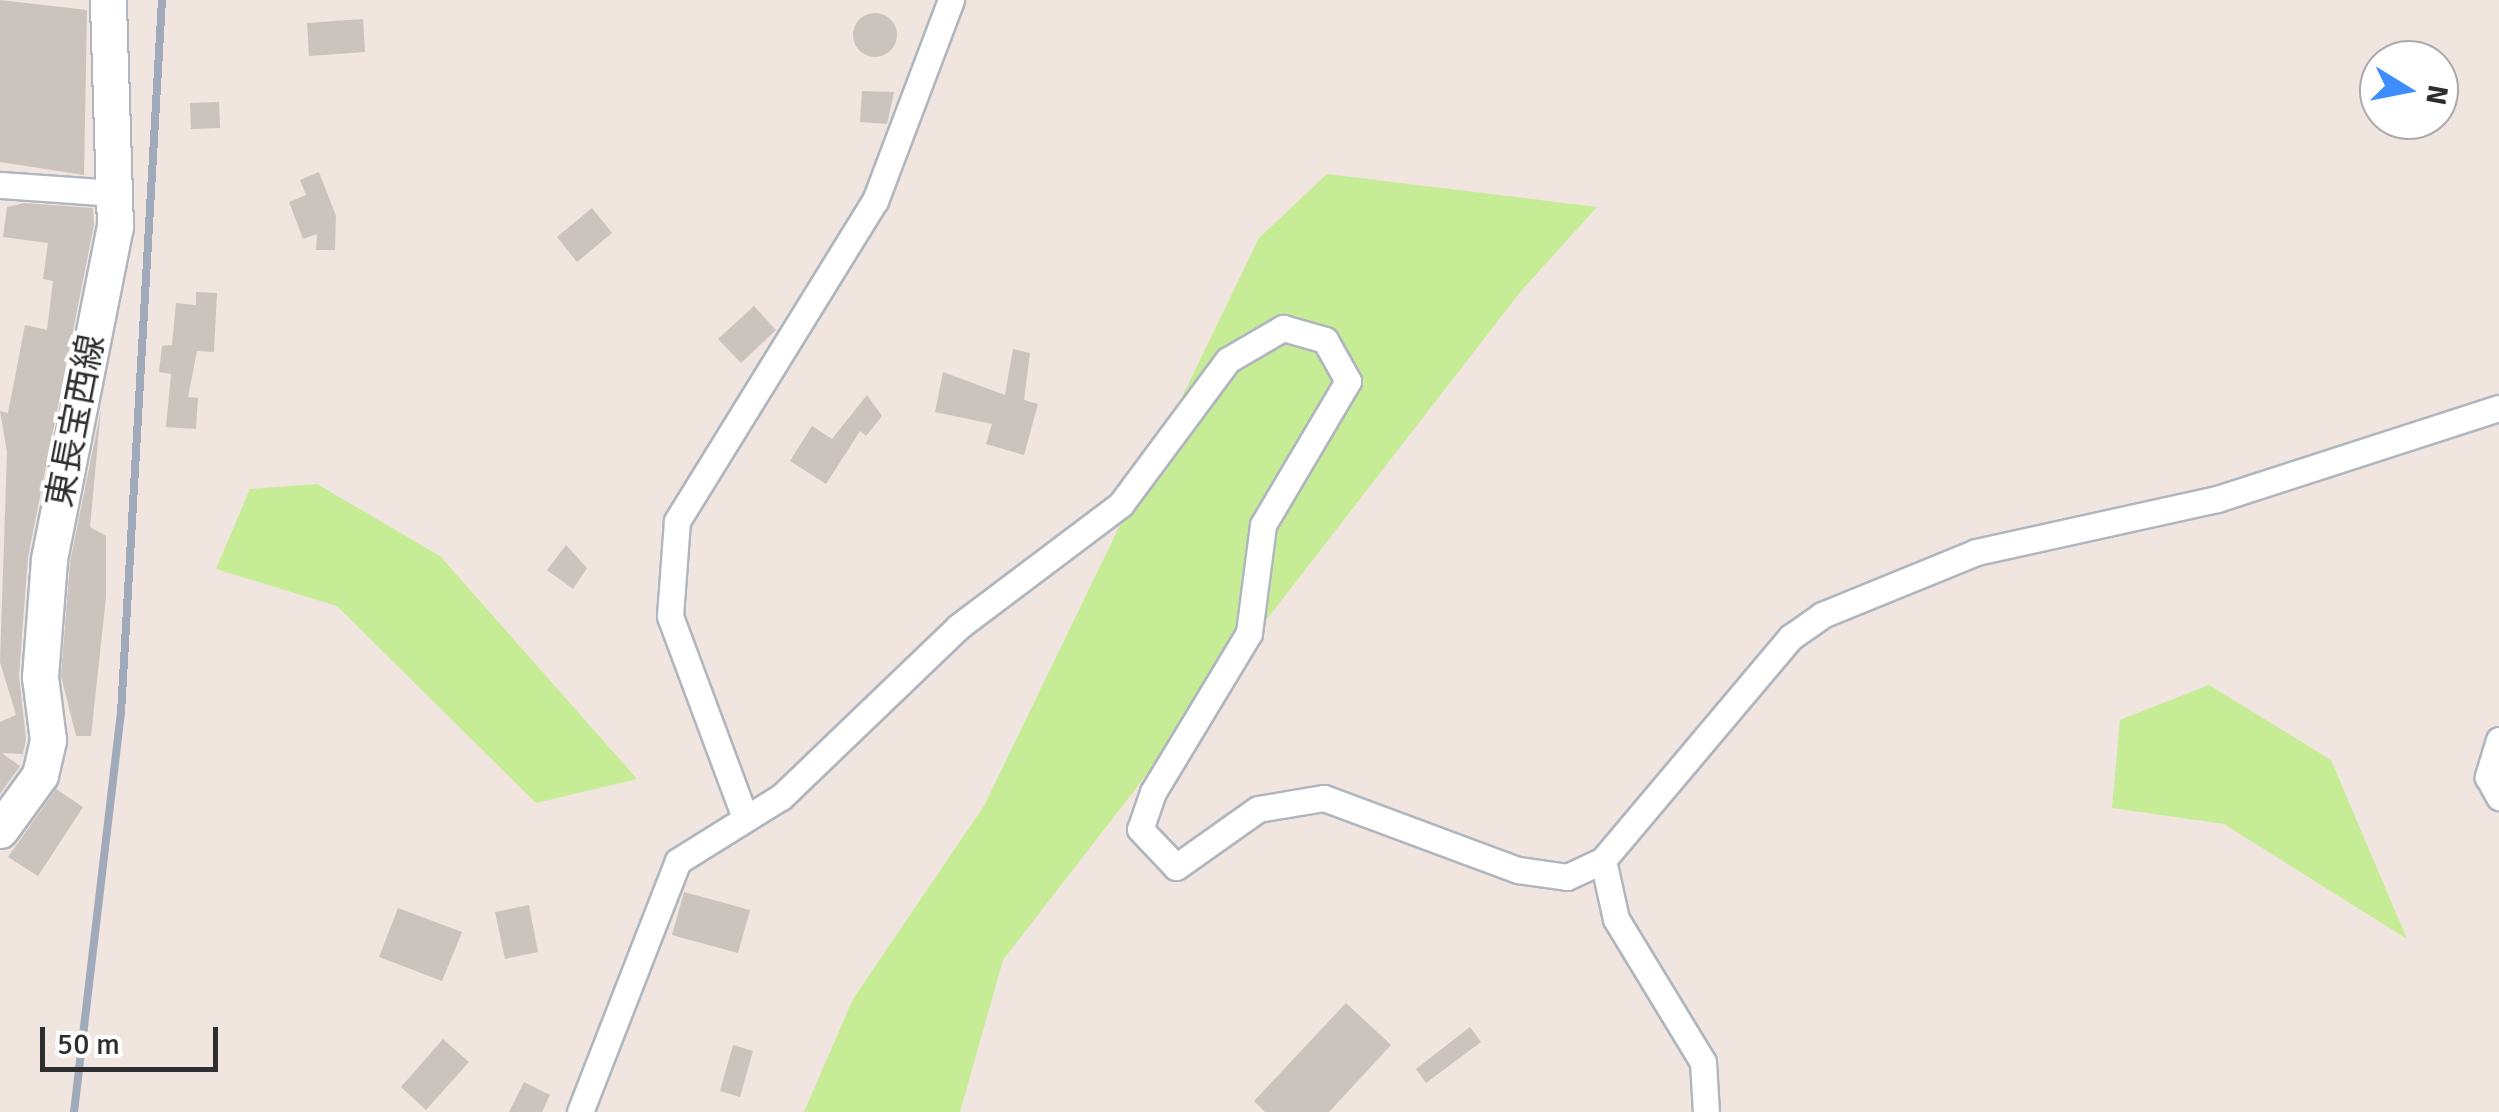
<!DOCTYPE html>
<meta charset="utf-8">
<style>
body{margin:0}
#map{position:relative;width:2499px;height:1112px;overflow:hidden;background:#f0e5df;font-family:Signika,"Noto Sans JP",sans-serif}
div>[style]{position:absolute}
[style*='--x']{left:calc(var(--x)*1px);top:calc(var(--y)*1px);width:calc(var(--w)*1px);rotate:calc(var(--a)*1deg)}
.green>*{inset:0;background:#c7ec96}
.building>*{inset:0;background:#cbc3bd}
.round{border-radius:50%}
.roads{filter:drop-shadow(2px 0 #afb6be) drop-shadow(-2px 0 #afb6be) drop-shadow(0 2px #afb6be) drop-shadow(0 -2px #afb6be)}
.street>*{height:25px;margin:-12.5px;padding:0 12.5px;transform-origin:12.5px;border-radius:12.5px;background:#fff}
.secondary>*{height:35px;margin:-17.5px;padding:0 17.5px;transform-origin:17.5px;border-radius:17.5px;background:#fff}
.rail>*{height:8px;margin:-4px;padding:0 4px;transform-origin:4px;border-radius:4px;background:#a0aaba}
span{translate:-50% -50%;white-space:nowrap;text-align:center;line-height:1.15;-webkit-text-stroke:8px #fff;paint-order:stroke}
.street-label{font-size:35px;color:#2e2e2e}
.north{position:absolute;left:2359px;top:40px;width:100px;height:100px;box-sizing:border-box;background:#fff;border:2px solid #ababab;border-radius:50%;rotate:100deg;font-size:28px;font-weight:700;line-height:40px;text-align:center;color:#2e2e2e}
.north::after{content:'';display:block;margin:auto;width:35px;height:45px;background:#3d8dff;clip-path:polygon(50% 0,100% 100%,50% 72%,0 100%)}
.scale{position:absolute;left:40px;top:1027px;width:178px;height:45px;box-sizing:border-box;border:5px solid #2e2e2e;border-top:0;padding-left:12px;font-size:30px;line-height:35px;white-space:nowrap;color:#2e2e2e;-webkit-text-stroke:8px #fff;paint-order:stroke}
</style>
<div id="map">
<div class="green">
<div style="clip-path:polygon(1327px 174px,1597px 207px,1521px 291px,1003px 960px,960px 1112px,804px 1112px,853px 999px,984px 806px,1259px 238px)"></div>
<div style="clip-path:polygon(317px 484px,440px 556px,637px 779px,536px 803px,337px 606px,216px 569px,250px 489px)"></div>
<div style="clip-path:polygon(2209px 685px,2331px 760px,2407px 939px,2224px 824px,2112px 808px,2120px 720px)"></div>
</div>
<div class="building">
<div style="clip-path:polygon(0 0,87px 10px,84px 175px,0 162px)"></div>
<div class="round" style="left:853px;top:13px;width:44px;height:44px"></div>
<div style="clip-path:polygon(363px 19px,365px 52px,309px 56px,307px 23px)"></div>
<div style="clip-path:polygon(862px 91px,894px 92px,887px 124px,860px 122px)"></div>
<div style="clip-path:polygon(219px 102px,220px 128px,191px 129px,190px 103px)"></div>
<div style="clip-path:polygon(319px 172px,336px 216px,335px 250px,316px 250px,317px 234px,303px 239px,289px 202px,306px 195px,300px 180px)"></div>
<div style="clip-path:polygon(24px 203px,93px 208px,94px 225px,28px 557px,19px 675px,26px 739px,23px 754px,2px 753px,20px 766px,0 794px,0 722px,16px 715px,0 662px,7px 452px,0 411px,8px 413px,25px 325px,47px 330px,53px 281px,43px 279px,48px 243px,3px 237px,7px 207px)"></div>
<div style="clip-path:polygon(592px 208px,612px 233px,577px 262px,557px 237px)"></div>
<div style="clip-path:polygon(196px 292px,217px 293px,214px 352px,197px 351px,188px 397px,198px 398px,196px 429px,166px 427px,171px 374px,159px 372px,162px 346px,172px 345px,176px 303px,196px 305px)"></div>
<div style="clip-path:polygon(754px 306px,776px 330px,741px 363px,718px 339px)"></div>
<div style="clip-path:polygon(1013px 349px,1030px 353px,1024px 400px,1038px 404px,1024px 455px,986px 444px,992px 424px,935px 412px,943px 372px,1005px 395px)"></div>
<div style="clip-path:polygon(867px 395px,882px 416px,866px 436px,860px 431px,826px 484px,790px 461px,812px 426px,832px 439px)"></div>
<div style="clip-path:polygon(101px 409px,90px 527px,106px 536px,106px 597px,91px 736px,76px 736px,61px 676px,70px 562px)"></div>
<div style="clip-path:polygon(566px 545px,587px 568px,573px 589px,547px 570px)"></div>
<div style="clip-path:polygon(56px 789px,83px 807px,38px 876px,8px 857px)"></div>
<div style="clip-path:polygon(684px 892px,750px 910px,738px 953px,672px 935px)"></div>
<div style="clip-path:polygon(529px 905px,538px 952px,505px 959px,495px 912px)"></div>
<div style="clip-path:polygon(398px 908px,462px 932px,442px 981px,379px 957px)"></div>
<div style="clip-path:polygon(1346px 1003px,1391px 1045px,1329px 1112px,1265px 1112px,1254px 1101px)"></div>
<div style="clip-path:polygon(1470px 1027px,1481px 1042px,1426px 1083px,1416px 1069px)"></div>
<div style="clip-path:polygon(443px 1039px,469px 1062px,426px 1110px,401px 1087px)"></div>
<div style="clip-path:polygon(733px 1045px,753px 1051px,740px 1097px,720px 1091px)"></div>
<div style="clip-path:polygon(524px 1082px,550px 1095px,542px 1112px,509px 1112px)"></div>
</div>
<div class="roads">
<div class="street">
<div style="--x:0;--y:185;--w:113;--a:4"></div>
<div style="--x:2499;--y:740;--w:39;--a:107"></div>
<div style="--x:2488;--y:777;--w:23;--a:61"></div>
<div style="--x:744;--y:815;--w:212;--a:-110.4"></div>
<div style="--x:670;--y:616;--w:95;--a:-85.8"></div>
<div style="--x:677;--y:521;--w:376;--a:-58.3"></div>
<div style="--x:875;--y:201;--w:215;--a:-69.3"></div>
<div style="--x:1603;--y:860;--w:60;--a:77.6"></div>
<div style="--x:1616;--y:919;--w:167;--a:58.7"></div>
<div style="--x:1703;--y:1062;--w:50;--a:86.6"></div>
<div style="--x:580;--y:1112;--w:269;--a:-68.7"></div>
<div style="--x:678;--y:861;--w:121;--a:-31.9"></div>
<div style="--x:781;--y:797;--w:245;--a:-43.8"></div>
<div style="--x:958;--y:627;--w:204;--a:-37"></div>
<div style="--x:1121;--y:504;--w:179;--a:-53.4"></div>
<div style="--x:1228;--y:360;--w:64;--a:-30.2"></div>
<div style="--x:1283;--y:328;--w:44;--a:15.9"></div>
<div style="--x:1325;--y:340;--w:47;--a:60.7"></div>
<div style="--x:1348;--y:381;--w:167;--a:120.6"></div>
<div style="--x:1263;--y:525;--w:109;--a:97.4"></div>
<div style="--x:1249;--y:633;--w:186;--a:121.1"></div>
<div style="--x:1153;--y:792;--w:39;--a:109"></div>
<div style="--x:1140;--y:829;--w:52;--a:46.5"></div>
<div style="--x:1176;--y:867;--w:100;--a:-35.3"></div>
<div style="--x:1258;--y:809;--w:67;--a:-9.5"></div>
<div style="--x:1324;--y:798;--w:207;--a:20.4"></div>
<div style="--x:1518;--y:870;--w:49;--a:8.1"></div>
<div style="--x:1567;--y:877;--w:40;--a:-25"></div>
<div style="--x:1603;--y:860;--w:292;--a:-49.9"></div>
<div style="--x:1791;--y:637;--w:38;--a:-35"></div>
<div style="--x:1822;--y:615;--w:166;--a:-22.2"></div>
<div style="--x:1976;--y:552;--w:247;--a:-12.4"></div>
<div style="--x:2217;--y:499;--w:296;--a:-17.9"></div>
</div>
<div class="secondary">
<div style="--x:0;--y:830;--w:68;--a:-54"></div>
<div style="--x:40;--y:775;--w:36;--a:-77"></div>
<div style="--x:48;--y:740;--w:64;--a:-97.2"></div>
<div style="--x:40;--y:677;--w:118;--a:-85.6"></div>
<div style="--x:49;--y:559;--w:338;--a:-78.8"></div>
<div style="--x:115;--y:227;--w:227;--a:-91.8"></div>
</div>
</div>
<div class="rail">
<div style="--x:74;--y:1112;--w:402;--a:-83.3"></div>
<div style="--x:121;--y:713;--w:714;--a:-86.71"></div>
</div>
<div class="street-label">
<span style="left:76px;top:421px;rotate:-79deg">東長宝西線</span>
</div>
<div class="north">N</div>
<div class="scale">50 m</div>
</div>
